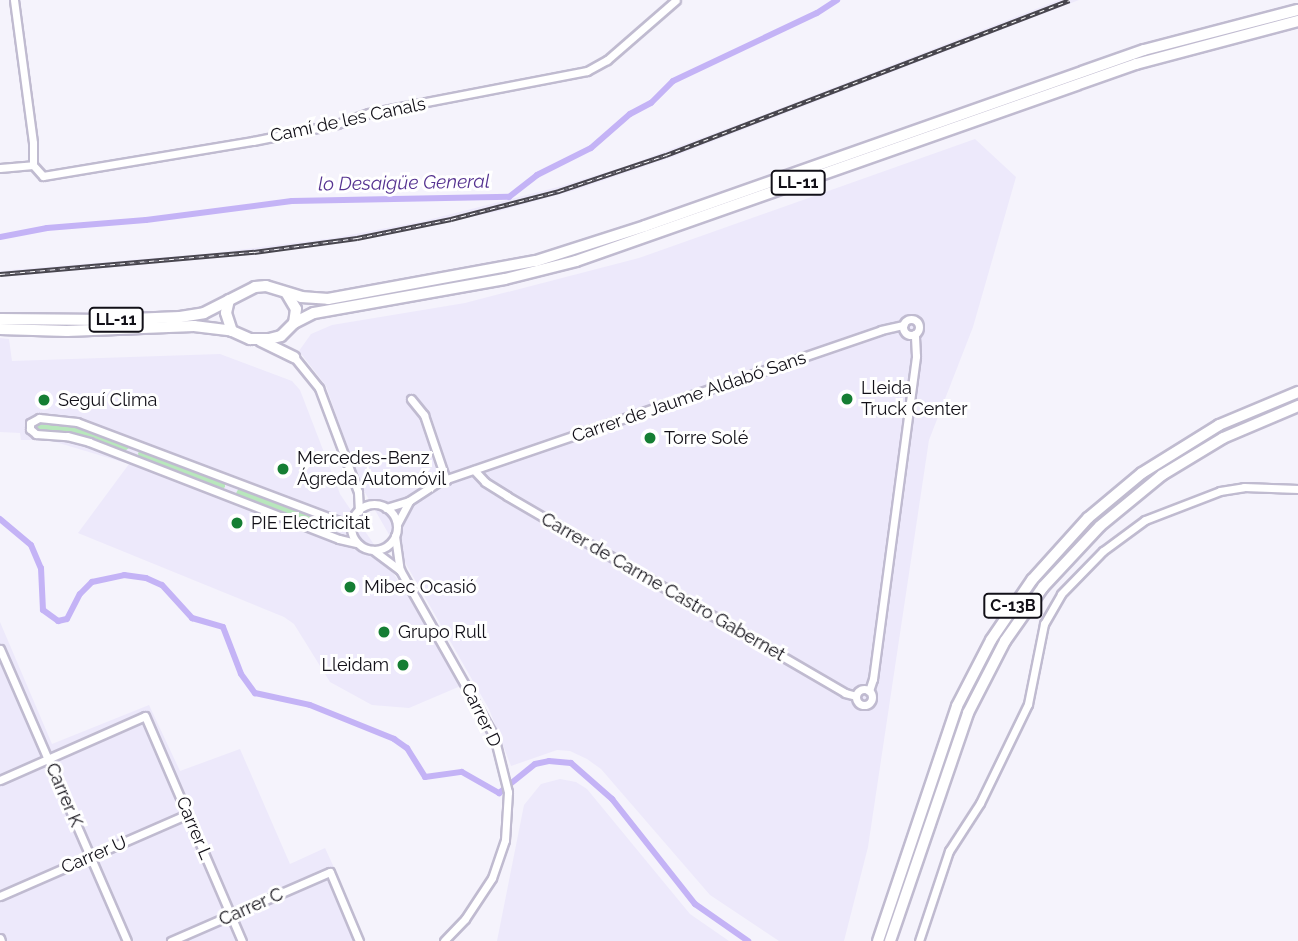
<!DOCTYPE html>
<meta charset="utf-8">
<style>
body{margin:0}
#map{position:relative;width:1298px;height:941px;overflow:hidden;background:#f5f3fc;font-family:Raleway,sans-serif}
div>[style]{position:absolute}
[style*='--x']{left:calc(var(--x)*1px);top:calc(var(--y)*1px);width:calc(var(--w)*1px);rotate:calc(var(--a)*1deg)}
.built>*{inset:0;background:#ede9fb}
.green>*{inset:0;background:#b8e7bc}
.canal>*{height:6px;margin:-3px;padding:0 3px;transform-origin:3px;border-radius:3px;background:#c4b3f6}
.roads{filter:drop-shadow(2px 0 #c0bbd0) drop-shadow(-2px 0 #c0bbd0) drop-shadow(0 2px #c0bbd0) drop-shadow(0 -2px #c0bbd0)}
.minor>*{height:7px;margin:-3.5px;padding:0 3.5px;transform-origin:3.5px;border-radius:3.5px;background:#fff}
.minor>.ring{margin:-3.5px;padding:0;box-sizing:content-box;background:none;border:7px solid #fff;border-radius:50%}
.highway>*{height:10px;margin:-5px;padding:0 5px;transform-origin:5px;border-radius:5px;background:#fff}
.rail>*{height:4.5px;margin-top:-2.25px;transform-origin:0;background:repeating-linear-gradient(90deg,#fff 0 5px,#48464e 0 10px);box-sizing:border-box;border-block:2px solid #48464e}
.dots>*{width:19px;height:19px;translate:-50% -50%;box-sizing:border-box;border:4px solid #fff;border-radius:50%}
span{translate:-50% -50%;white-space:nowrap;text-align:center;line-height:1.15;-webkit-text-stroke:6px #fff;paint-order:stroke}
.shield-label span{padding:2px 5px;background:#fff;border:2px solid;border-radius:5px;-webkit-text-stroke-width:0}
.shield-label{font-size:16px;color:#121018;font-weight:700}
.street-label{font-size:18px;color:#121018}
.poi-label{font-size:18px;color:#121018}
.left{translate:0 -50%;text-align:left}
.right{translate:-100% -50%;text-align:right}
.water-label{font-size:19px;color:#563391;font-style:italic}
</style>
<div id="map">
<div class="built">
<div style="clip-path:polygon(1059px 0,1079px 0,672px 157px,572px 191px,499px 211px,366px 239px,242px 256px,0 277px,0 271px,213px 253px,334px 238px,424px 221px,558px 187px,626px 166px,747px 121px)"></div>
<div style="clip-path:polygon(975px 139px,1016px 177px,973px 327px,929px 440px,868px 847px,844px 941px,779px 941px,710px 895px,601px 769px,587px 759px,570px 751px,557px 750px,511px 766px,489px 709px,360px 484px,326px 386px,299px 351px,311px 334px,332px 325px,465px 303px,639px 258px)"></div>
<div style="clip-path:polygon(0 338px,9px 339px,12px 361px,220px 354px,292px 381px,300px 390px,340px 494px,418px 610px,463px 685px,409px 708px,372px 705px,330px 682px,294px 624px,284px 617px,78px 533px,129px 464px,49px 440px,21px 440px,20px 433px,0 432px)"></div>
<div style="clip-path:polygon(0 622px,52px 744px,149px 705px,180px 771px,240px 749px,290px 864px,325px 848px,337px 874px,334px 882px,346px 897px,365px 941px,0 941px)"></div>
<div style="clip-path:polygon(560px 779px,576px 782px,587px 789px,690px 914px,729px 941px,497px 941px,524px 805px,541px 784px)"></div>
</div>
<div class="green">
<div style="clip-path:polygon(41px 419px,83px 427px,129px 444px,129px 448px,122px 453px,74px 433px,34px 430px,33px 425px)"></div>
<div style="clip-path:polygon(142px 449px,225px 481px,225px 487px,222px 490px,208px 487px,209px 484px,139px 459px,138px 453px)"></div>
<div style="clip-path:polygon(240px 486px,336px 526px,337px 531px,330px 532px,235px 495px)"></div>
</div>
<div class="canal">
<div style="--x:0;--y:237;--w:48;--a:-10.8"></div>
<div style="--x:47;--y:228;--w:99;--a:-4.6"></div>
<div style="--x:146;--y:220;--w:147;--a:-7.4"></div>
<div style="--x:292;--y:201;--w:217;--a:-1.1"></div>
<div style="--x:509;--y:197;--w:36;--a:-38"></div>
<div style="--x:537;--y:175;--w:60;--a:-26.6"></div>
<div style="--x:591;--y:148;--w:52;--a:-41.1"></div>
<div style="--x:630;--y:114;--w:24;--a:-28"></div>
<div style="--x:651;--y:103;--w:31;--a:-45"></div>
<div style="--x:673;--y:81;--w:159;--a:-25.3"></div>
<div style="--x:817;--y:13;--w:24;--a:-33"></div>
<div style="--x:0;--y:519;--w:40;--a:40"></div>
<div style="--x:31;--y:545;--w:25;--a:67"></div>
<div style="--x:41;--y:568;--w:42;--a:87.3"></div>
<div style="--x:43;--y:610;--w:19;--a:36"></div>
<div style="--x:58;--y:621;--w:9;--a:-13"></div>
<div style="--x:67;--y:619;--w:28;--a:-63"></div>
<div style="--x:80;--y:594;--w:17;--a:-45"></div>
<div style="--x:92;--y:582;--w:33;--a:-12"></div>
<div style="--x:124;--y:575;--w:22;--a:8"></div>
<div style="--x:146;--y:578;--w:17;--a:24"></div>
<div style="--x:162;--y:585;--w:45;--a:47.7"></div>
<div style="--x:192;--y:618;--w:32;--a:16"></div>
<div style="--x:223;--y:627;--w:50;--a:69"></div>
<div style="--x:241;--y:674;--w:24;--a:54"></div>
<div style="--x:255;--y:693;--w:56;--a:12.3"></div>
<div style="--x:310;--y:705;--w:91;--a:22"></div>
<div style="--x:394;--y:739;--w:16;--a:35"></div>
<div style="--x:407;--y:748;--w:34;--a:58"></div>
<div style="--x:425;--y:777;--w:37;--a:-8"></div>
<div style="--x:462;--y:772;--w:43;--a:29.6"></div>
<div style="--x:499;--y:793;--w:46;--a:-38.9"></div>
<div style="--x:535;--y:764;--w:14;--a:-12"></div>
<div style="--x:549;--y:761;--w:22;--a:5"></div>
<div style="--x:571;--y:763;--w:55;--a:41.3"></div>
<div style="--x:612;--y:799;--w:134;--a:51.7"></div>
<div style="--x:695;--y:904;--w:65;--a:34.9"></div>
</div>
<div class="roads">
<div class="minor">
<div style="--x:14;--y:0;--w:144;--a:82.4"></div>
<div style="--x:33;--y:143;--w:22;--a:90"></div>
<div style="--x:33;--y:165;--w:15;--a:48"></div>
<div style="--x:43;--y:176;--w:213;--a:-9.5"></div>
<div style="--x:253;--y:141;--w:86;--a:-11.4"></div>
<div style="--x:337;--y:124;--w:34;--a:-19"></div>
<div style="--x:369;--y:113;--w:222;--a:-10.9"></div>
<div style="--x:587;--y:71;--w:23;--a:-29"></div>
<div style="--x:607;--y:60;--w:91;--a:-41"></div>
<div style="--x:0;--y:168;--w:33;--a:-5"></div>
<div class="ring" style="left:903px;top:319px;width:9px;height:9px"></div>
<div style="--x:294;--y:357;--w:40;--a:51"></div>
<div style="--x:319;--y:388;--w:111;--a:69.4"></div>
<div style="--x:358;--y:492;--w:19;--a:87"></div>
<div style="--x:411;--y:399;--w:21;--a:51"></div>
<div style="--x:424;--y:415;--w:69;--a:71.3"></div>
<div style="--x:474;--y:470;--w:16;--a:47"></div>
<div style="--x:485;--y:482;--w:26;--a:32"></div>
<div style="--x:507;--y:496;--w:391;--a:30.2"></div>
<div style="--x:845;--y:693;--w:11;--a:15"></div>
<div class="ring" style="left:351px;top:504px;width:39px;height:39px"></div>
<div style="--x:386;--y:508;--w:24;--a:-17"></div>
<div style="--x:409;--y:501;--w:35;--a:-33"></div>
<div style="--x:438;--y:482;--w:468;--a:-18.9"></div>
<div style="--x:881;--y:330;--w:23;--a:-13"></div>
<div style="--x:353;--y:520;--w:9;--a:162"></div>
<div style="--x:344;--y:523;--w:285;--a:-159.3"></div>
<div style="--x:77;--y:422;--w:38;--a:-174"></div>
<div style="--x:39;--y:418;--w:10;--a:151"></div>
<div style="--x:30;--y:423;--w:6;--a:90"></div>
<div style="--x:30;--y:429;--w:8;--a:40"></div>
<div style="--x:36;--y:434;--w:31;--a:4"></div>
<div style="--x:67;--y:436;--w:23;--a:15"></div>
<div style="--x:89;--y:442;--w:268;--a:21.2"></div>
<div style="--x:339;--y:539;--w:18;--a:13"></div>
<div style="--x:397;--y:524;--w:26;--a:-62"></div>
<div style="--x:395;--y:536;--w:34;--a:82"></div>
<div style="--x:400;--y:570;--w:191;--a:60.5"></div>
<div style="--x:494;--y:736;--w:58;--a:76"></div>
<div style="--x:508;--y:792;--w:48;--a:93.6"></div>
<div style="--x:505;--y:840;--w:40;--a:108.9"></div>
<div style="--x:492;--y:878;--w:49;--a:123.4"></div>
<div style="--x:465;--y:919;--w:30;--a:134"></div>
<div style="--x:373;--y:550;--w:34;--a:37"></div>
<div style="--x:0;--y:649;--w:318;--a:66.5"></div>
<div class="ring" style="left:856px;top:689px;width:9px;height:9px"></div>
<div style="--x:869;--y:691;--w:13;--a:-72"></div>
<div style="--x:873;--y:679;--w:326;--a:-82.4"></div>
<div style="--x:916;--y:356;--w:22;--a:-93"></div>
<div style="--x:0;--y:780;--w:158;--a:-23.8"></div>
<div style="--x:145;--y:716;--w:245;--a:66.7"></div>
<div style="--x:0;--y:896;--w:205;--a:-23.6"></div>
<div style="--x:0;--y:938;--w:3;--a:72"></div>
<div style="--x:171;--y:941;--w:173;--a:-23.5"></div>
<div style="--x:330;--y:872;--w:75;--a:67.2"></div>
<div style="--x:919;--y:941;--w:95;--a:-71.6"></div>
<div style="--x:949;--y:851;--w:57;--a:-57.1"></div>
<div style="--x:980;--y:803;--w:110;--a:-64.1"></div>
<div style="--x:1028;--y:704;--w:82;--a:-78.7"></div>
<div style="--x:1044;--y:624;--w:34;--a:-60"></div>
<div style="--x:1061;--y:594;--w:60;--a:-45.7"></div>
<div style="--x:1103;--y:551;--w:52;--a:-36.4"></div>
<div style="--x:1145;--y:520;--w:80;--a:-21.1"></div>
<div style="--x:1220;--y:491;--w:24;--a:-9"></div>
<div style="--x:1244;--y:487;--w:54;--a:2.1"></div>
</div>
<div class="highway">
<div style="--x:287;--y:294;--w:17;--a:59"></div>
<div style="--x:296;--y:309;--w:14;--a:98"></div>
<div style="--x:229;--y:300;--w:13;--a:103"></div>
<div style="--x:226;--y:313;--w:19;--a:72"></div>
<div style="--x:0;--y:319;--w:107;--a:0.5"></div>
<div style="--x:107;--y:320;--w:73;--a:-2.4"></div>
<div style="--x:180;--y:317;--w:24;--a:-9"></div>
<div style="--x:204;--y:313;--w:57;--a:-27"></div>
<div style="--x:255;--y:287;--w:11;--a:-5"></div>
<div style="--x:266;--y:286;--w:37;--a:17"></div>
<div style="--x:301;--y:297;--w:27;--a:4"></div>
<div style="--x:328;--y:299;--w:211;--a:-10.4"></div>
<div style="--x:536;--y:261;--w:114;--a:-17.8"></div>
<div style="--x:645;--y:226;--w:529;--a:-19.43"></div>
<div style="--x:1144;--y:50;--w:159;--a:-14.6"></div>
<div style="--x:0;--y:329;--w:67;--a:1.7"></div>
<div style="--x:67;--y:331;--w:127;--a:-2.3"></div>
<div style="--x:194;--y:326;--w:38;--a:7"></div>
<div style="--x:232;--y:331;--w:20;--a:24"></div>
<div style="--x:250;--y:339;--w:19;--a:0"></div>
<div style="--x:269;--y:339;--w:12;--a:-14"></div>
<div style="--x:281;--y:336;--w:18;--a:-45"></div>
<div style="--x:294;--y:323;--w:22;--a:-27"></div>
<div style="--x:314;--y:313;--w:194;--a:-10.1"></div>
<div style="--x:505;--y:279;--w:73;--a:-14.2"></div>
<div style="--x:576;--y:261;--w:594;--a:-19.38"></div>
<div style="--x:1136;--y:64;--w:168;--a:-14.9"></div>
<div style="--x:261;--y:341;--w:37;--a:26"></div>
<div style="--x:878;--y:941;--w:248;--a:-71.4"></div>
<div style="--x:957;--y:706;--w:74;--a:-62.7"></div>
<div style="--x:991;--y:640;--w:73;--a:-55.7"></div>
<div style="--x:1032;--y:580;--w:84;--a:-47.9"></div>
<div style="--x:1088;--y:518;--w:70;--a:-39.8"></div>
<div style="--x:1142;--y:473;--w:91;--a:-31.9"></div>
<div style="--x:1219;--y:425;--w:86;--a:-22.7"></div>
<div style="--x:890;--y:941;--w:241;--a:-71.1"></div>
<div style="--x:968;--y:713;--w:81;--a:-62.8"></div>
<div style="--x:1005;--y:641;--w:66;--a:-54.9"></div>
<div style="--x:1043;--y:587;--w:83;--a:-46.9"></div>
<div style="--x:1100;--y:526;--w:80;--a:-39.4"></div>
<div style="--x:1162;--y:475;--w:71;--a:-31.2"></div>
<div style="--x:1223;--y:438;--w:82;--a:-23.1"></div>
</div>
</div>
<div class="rail">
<div style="--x:0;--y:274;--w:255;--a:-5"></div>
<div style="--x:254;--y:252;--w:104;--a:-7.7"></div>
<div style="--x:357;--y:238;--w:96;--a:-11.4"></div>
<div style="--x:451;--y:219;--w:112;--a:-14.5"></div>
<div style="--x:559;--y:191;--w:113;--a:-18.6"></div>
<div style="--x:666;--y:155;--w:432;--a:-21"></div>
</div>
<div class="dots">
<div style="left:847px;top:399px;background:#157e33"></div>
<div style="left:44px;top:400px;background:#157e33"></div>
<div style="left:650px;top:438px;background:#157e33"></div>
<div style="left:283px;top:469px;background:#157e33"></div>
<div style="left:237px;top:523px;background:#157e33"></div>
<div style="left:350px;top:587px;background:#157e33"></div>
<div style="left:384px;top:632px;background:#157e33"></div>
<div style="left:403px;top:665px;background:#157e33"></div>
</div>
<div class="shield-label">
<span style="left:798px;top:183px">LL-11</span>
<span style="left:116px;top:320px">LL-11</span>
<span style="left:1013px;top:606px">C-13B</span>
</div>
<div class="street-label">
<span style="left:348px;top:120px;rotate:-12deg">Camí de les Canals</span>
<span style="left:689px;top:397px;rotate:-19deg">Carrer de Jaume Aldabó Sans</span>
<span style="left:663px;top:587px;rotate:30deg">Carrer de Carme Castro Gabernet</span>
<span style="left:481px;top:715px;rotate:64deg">Carrer D</span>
<span style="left:64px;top:795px;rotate:67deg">Carrer K</span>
<span style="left:194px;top:828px;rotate:67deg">Carrer L</span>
<span style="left:94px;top:855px;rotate:-23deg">Carrer U</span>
<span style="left:251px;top:907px;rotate:-24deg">Carrer C</span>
</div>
<div class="poi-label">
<span class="left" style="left:861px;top:399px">Lleida<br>Truck Center</span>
<span class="left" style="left:58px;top:400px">Seguí Clima</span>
<span class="left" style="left:664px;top:438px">Torre Solé</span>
<span class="left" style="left:297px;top:469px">Mercedes-Benz<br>Ágreda Automóvil</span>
<span class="left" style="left:251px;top:523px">PIE Electricitat</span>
<span class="left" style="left:364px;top:587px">Mibec Ocasió</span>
<span class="left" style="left:398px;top:632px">Grupo Rull</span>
<span class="right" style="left:389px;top:665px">Lleidam</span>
</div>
<div class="water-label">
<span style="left:404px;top:183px;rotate:-1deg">lo Desaigüe General</span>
</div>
</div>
